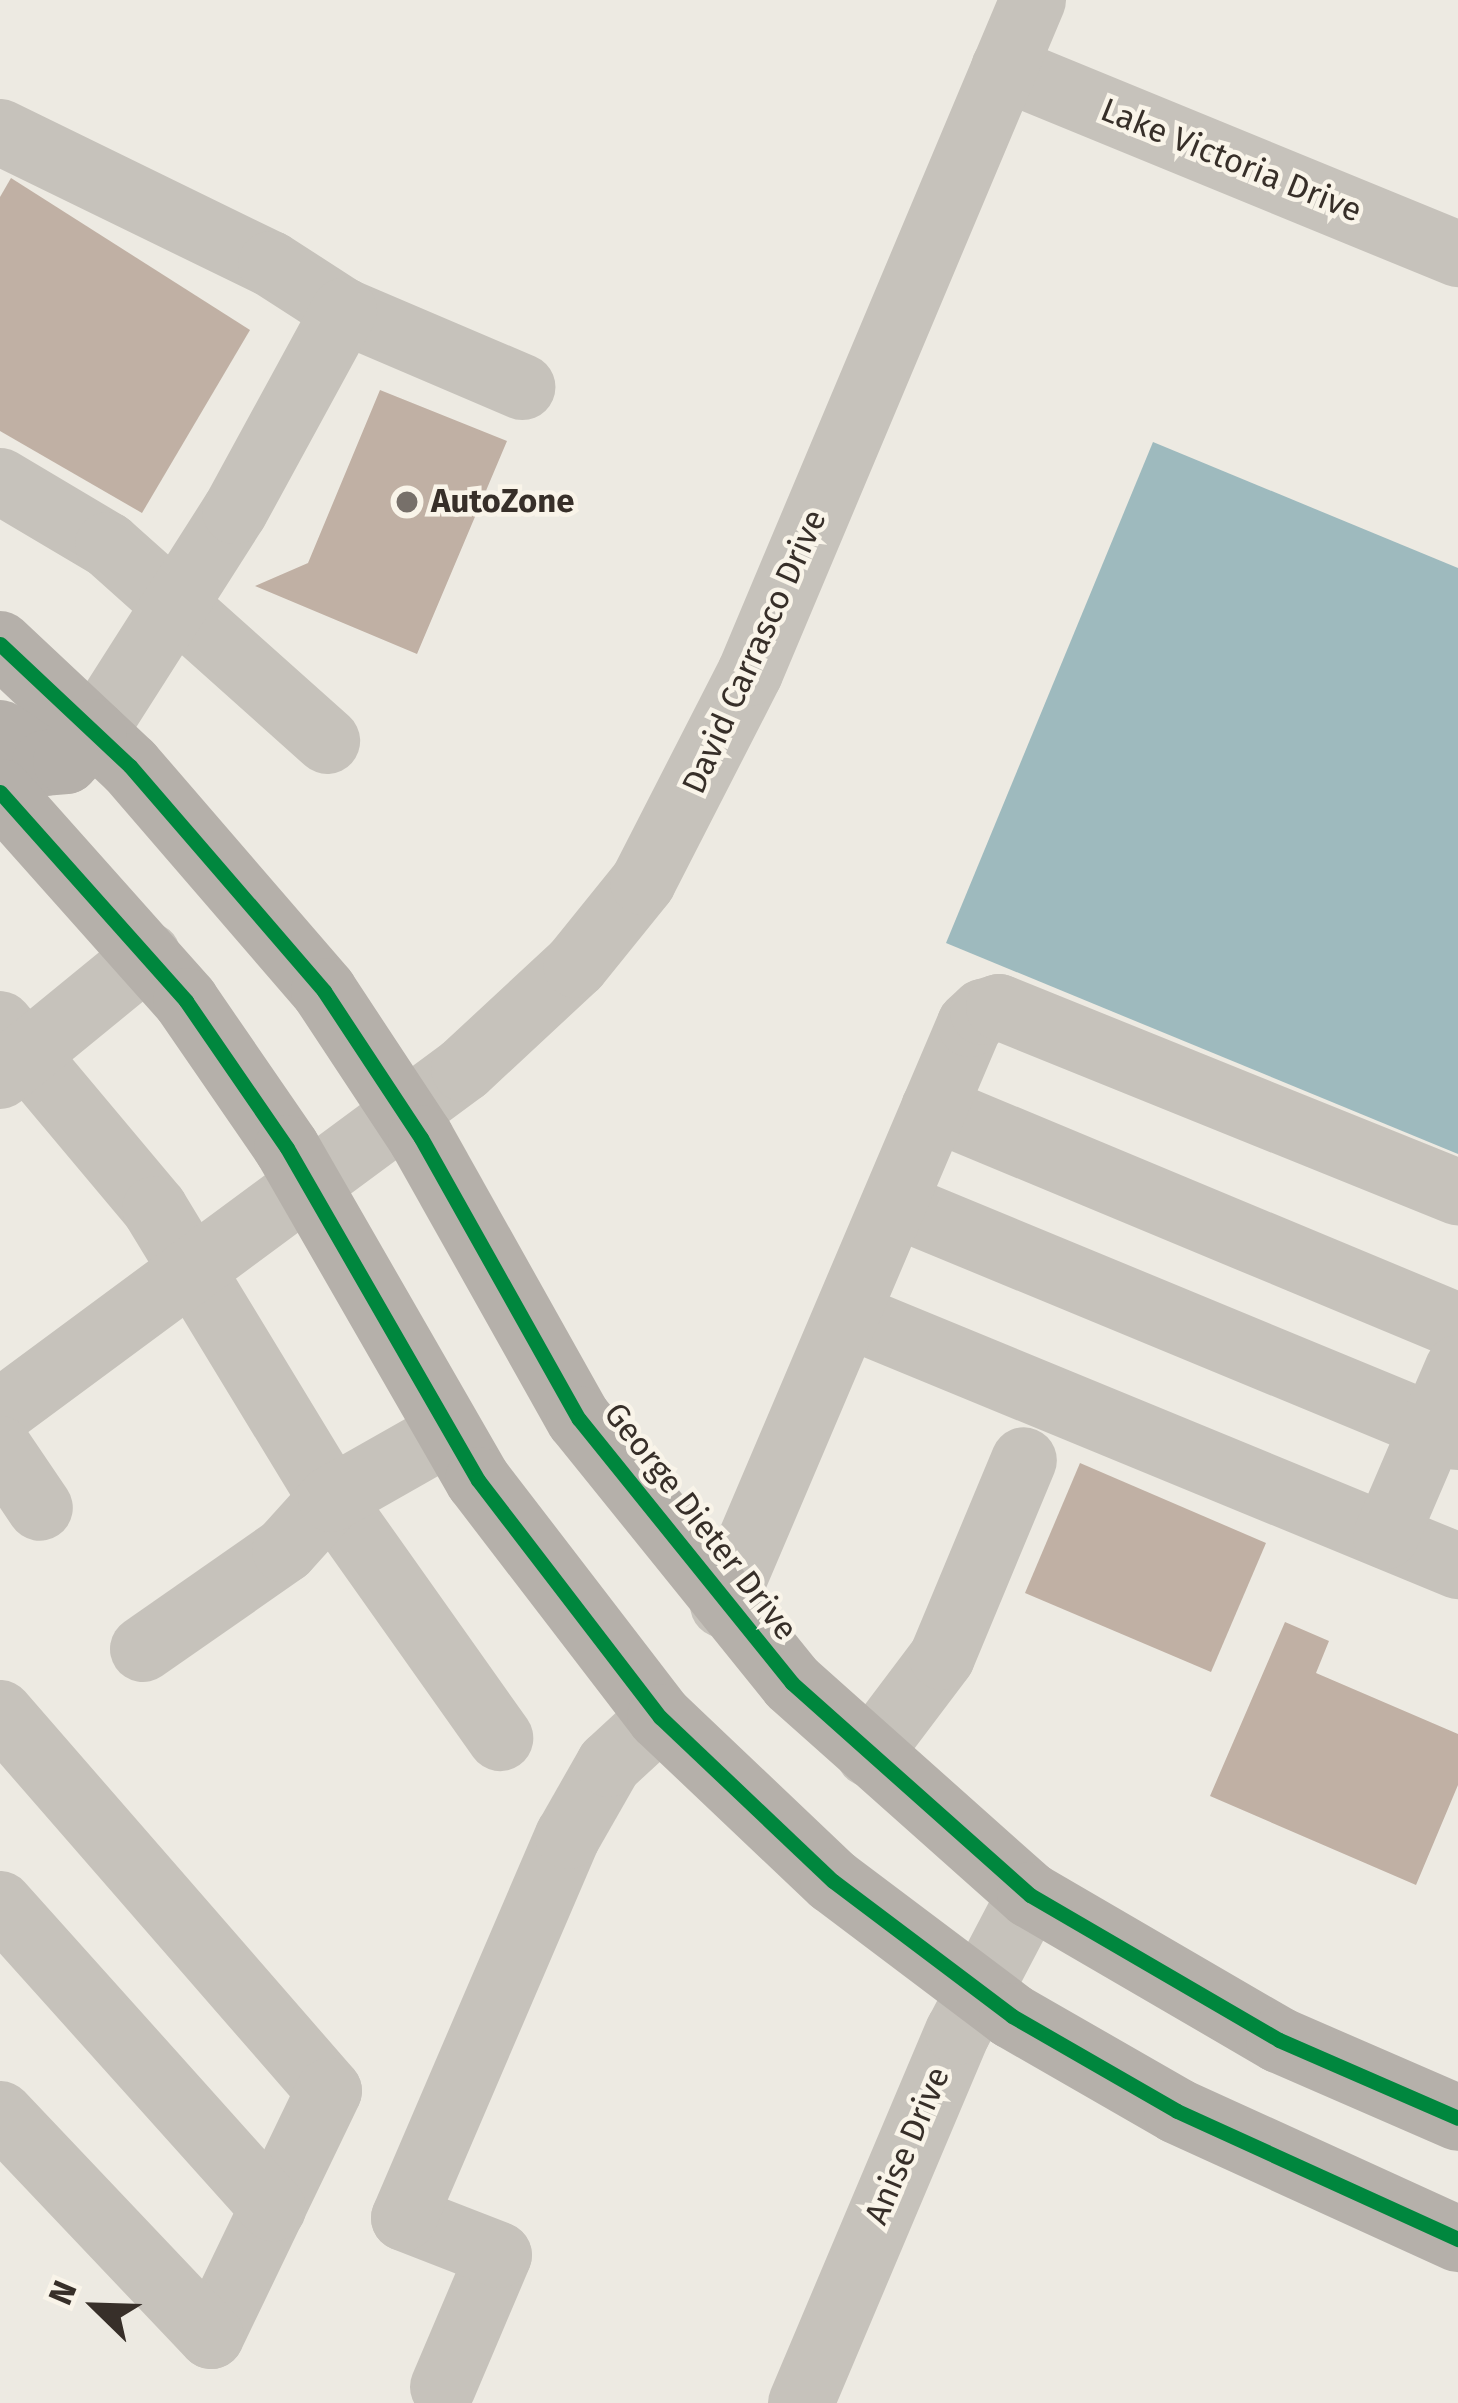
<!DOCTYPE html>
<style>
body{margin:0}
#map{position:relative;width:1458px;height:2403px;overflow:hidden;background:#edeae2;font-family:"Fira Sans",sans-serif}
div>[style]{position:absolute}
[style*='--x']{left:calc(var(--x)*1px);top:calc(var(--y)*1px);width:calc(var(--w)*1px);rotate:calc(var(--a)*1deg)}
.water>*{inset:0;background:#9ebabe}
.building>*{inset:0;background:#c0b0a4}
.minor>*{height:66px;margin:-33px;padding:0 33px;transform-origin:33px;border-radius:33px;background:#c6c2bb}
.major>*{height:66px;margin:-33px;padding:0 33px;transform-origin:33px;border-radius:33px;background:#b5b0aa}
.cycleway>*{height:15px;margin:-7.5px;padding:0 7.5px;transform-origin:7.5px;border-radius:7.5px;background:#00873e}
.dots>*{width:33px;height:33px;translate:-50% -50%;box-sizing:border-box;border:6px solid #f9f4e9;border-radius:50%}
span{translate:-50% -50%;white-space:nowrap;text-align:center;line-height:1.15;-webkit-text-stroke:9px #f9f4e9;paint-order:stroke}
.street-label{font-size:33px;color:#372f29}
.poi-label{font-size:33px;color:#372f29;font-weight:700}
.left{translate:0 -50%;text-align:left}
.north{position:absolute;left:36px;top:2247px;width:120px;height:120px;-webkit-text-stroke:9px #f9f4e9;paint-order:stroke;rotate:293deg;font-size:33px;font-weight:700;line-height:48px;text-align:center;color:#372f29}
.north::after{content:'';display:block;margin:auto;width:42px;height:54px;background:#372f29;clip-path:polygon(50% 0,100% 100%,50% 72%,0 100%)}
</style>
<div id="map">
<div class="water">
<div style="clip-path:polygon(1153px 442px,1458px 568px,1458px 1154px,946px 943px)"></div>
</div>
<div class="building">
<div style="clip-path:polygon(11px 178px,250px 330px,142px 513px,0 431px,0 197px)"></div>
<div style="clip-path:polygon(380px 390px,507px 441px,417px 654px,255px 586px,308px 563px)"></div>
<div style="clip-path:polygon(1080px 1463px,1266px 1543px,1211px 1672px,1025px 1593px)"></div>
<div style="clip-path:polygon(1285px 1622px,1329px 1641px,1316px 1673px,1458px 1734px,1458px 1785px,1416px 1885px,1210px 1796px)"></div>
</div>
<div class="minor">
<div style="--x:1004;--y:68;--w:491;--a:22.3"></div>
<div style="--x:0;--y:132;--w:301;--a:26"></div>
<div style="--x:271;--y:264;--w:87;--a:32.8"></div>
<div style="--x:344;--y:311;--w:194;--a:23.1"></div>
<div style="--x:0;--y:481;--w:126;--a:30.7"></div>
<div style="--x:108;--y:545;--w:294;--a:41.8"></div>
<div style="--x:94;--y:732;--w:262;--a:-57.5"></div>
<div style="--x:235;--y:511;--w:228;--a:-61.4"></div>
<div style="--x:0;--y:1024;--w:241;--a:50"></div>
<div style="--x:155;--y:1209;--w:339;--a:58.7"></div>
<div style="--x:331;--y:1499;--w:293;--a:54.7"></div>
<div style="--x:0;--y:1076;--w:191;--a:-39.3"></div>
<div style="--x:934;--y:1108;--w:568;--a:22.59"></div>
<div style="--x:894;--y:1204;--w:610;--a:22.45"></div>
<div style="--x:848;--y:1315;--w:660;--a:22.37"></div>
<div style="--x:0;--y:1412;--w:577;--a:-36.47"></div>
<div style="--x:464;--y:1069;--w:153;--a:-42.9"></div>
<div style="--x:576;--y:965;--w:107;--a:-51.1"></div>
<div style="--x:643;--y:882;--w:235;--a:-62.9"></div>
<div style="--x:750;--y:673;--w:730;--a:-67.19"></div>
<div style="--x:0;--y:1449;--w:71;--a:55.9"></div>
<div style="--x:1386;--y:1536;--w:183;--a:-66.8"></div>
<div style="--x:723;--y:1605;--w:631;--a:-66.97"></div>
<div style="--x:970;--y:1024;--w:18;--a:-43"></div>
<div style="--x:983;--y:1012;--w:17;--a:-17"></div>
<div style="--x:999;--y:1007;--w:495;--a:22"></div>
<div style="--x:143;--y:1649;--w:173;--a:-34.9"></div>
<div style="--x:285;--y:1550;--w:69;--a:-48"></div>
<div style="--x:331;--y:1499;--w:136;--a:-29.6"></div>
<div style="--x:0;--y:1713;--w:501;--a:48.96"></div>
<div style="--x:329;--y:2091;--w:272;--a:115.7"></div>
<div style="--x:211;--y:2336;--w:306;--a:-133.5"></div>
<div style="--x:869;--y:1754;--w:121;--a:-53"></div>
<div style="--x:942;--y:1657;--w:213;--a:-67.4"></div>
<div style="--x:0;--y:1904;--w:409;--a:48.1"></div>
<div style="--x:443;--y:2387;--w:143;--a:-67"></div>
<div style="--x:499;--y:2255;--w:102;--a:-158.7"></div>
<div style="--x:404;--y:2218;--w:416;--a:-66.8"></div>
<div style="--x:568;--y:1836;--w:83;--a:-60.3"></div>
<div style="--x:609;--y:1764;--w:69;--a:-42.7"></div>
<div style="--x:801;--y:2403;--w:403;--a:-67.1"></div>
<div style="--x:958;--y:2032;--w:155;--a:-62.3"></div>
</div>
<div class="major">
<div style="--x:0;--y:644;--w:178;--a:43.2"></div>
<div style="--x:130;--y:766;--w:297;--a:49.2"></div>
<div style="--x:324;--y:991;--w:176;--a:56.6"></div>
<div style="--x:421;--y:1138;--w:322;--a:60.7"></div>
<div style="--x:579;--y:1419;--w:339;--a:51.1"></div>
<div style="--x:792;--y:1683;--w:319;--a:41.7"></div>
<div style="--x:1030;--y:1895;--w:288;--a:30.2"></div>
<div style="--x:1279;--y:2040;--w:195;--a:23.5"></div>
<div style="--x:0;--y:733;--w:54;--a:33.7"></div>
<div style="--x:45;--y:763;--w:21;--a:-5"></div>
<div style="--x:66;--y:761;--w:40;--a:-46"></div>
<div style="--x:0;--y:792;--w:280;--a:48.3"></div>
<div style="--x:186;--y:1001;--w:178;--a:55.5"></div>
<div style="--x:287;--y:1148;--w:383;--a:60.1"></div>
<div style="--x:478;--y:1480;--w:299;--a:52.5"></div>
<div style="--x:660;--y:1717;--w:238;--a:43.5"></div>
<div style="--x:833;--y:1881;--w:224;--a:37"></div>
<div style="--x:1012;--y:2016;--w:190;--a:29.9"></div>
<div style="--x:1177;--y:2111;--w:309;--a:24.5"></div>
</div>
<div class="cycleway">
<div style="--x:0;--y:644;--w:178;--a:43.2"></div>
<div style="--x:130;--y:766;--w:297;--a:49.2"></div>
<div style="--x:324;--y:991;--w:176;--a:56.6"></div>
<div style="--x:421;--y:1138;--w:322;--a:60.7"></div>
<div style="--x:579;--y:1419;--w:339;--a:51.1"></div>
<div style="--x:792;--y:1683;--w:319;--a:41.7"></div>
<div style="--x:1030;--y:1895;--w:288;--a:30.2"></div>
<div style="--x:1279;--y:2040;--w:195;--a:23.5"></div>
<div style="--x:0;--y:792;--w:280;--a:48.3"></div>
<div style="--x:186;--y:1001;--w:178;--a:55.5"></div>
<div style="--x:287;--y:1148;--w:383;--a:60.1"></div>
<div style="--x:478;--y:1480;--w:299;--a:52.5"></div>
<div style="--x:660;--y:1717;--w:238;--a:43.5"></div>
<div style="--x:833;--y:1881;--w:224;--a:37"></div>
<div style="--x:1012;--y:2016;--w:190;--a:29.9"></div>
<div style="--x:1177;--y:2111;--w:309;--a:24.5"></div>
</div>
<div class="dots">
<div style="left:407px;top:502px;background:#77706a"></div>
</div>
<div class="street-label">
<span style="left:1231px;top:161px;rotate:22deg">Lake Victoria Drive</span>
<span style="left:755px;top:652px;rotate:-66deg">David Carrasco Drive</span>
<span style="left:700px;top:1522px;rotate:52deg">George Dieter Drive</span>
<span style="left:908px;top:2146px;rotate:-67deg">Anise Drive</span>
</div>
<div class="poi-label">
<span class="left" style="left:431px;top:502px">AutoZone</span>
</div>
<div class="north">N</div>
</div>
